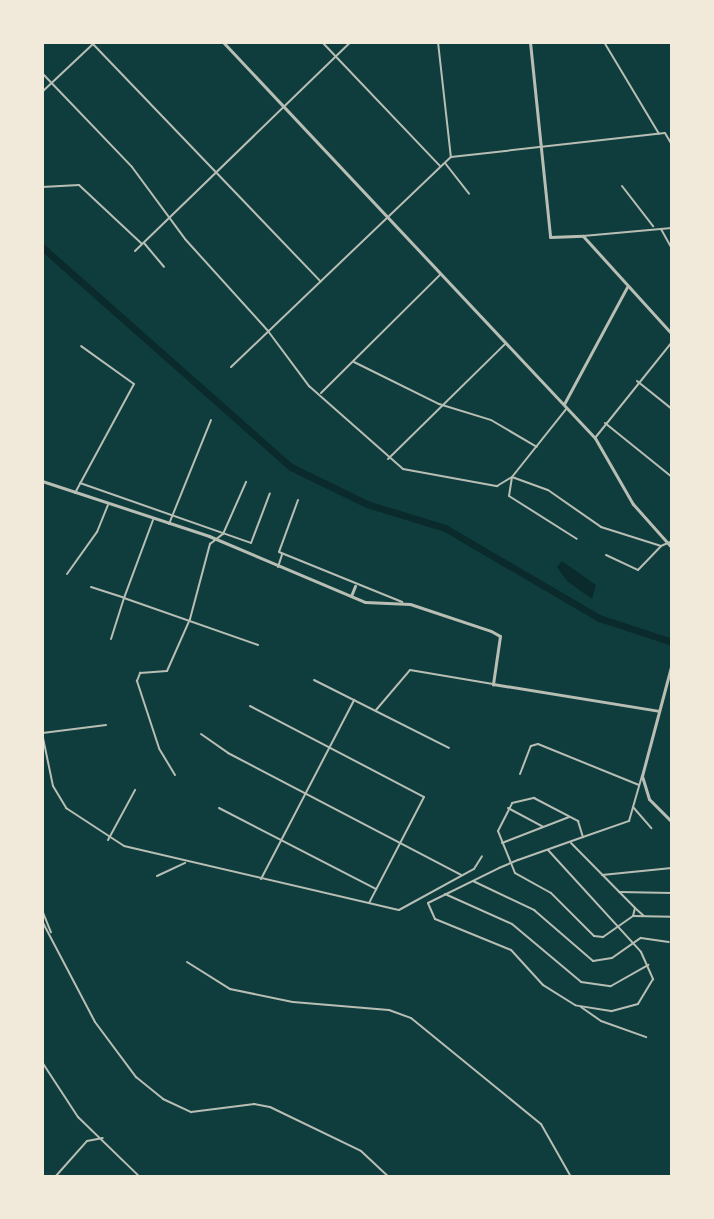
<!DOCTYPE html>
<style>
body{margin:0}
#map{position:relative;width:714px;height:1219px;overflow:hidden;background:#0f3d3e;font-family:"PT Sans",sans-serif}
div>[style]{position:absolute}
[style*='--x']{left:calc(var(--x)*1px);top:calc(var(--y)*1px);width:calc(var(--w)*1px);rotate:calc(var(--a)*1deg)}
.water>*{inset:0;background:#0a2a2b}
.river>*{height:7px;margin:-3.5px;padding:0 3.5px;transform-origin:3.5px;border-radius:3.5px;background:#0a2a2b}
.minor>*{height:2px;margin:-1px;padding:0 1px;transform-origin:1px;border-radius:1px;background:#b8beb3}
.tertiary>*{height:3px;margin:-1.5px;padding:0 1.5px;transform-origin:1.5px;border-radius:1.5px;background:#b8beb3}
span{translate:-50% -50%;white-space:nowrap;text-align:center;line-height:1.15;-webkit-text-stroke:5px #f1e9da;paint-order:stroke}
.frame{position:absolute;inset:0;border:44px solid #f1e9da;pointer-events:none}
</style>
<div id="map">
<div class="water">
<div style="clip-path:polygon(562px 561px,596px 585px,592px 599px,567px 581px,557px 567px)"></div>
</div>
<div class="river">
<div style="--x:42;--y:247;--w:332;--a:41.5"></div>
<div style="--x:291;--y:467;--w:85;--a:26"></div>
<div style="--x:367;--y:504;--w:82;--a:17.1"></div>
<div style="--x:445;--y:528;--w:178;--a:30.3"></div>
<div style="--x:599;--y:618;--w:77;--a:18.2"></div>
</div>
<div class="minor">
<div style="--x:91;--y:42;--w:332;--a:46.2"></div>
<div style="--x:322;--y:42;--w:171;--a:46.4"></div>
<div style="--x:438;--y:42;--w:116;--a:83.6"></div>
<div style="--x:441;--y:42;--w:61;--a:0"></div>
<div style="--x:604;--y:42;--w:107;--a:59.1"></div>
<div style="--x:42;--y:73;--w:130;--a:46.2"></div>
<div style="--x:132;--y:167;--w:89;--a:53.6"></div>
<div style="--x:185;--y:239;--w:124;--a:47.9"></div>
<div style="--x:268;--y:331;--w:69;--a:53.3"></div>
<div style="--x:309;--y:386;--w:125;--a:41.4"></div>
<div style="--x:403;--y:469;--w:96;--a:10.3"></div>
<div style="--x:497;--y:486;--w:17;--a:-31"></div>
<div style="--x:512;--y:477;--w:88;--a:-51.4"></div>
<div style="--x:42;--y:92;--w:73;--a:-43.3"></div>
<div style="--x:445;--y:163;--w:39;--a:52"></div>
<div style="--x:622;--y:186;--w:51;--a:52.2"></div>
<div style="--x:42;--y:187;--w:37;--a:-3"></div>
<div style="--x:79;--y:185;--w:86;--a:43.1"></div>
<div style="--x:661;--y:229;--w:23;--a:61"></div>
<div style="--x:583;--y:236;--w:89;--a:-5.1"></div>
<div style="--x:144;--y:243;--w:31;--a:50"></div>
<div style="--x:135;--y:251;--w:301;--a:-44.1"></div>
<div style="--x:354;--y:362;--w:95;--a:26.3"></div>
<div style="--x:439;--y:404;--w:54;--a:17.1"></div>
<div style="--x:491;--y:420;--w:53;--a:30.4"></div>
<div style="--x:231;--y:367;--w:304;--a:-43.7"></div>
<div style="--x:451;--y:157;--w:215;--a:-6.4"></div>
<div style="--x:665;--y:133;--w:14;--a:60"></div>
<div style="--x:637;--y:381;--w:45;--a:38.7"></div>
<div style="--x:321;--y:393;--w:168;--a:-44.8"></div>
<div style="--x:605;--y:423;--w:86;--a:38.9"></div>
<div style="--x:595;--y:438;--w:123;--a:-51.3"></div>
<div style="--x:388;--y:459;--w:165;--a:-44.5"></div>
<div style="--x:512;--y:477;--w:38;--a:20"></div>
<div style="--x:548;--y:490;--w:65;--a:34.9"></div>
<div style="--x:601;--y:527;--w:63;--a:17.6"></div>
<div style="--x:661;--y:546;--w:12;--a:-24"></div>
<div style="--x:512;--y:477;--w:19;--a:99"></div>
<div style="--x:509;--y:496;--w:80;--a:32.3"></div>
<div style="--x:80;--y:483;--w:181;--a:19.3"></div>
<div style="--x:251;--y:543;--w:53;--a:-69.2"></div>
<div style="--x:75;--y:493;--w:124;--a:-61.6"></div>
<div style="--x:134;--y:384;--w:65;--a:-144.4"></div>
<div style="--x:298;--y:500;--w:55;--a:110.1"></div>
<div style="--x:279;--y:552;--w:133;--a:22.1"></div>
<div style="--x:153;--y:520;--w:83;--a:110.4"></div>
<div style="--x:124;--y:598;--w:142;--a:19.3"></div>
<div style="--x:169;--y:524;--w:112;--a:-68"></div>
<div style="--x:606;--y:555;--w:35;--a:25"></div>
<div style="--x:638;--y:570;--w:33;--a:-46"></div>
<div style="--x:278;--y:567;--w:13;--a:-72"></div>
<div style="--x:67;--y:574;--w:52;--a:-54.5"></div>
<div style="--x:97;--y:532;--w:29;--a:-68"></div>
<div style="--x:91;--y:587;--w:35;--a:18"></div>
<div style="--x:124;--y:598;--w:43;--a:107.6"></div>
<div style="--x:314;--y:680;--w:151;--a:26.7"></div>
<div style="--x:250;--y:706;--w:196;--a:27.6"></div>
<div style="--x:424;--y:797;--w:119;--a:117.4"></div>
<div style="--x:376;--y:710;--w:52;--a:-49.6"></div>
<div style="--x:410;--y:670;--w:84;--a:9.6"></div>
<div style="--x:106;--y:725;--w:64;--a:172.9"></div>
<div style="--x:42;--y:733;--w:54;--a:78.3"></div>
<div style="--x:53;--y:786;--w:26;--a:59"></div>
<div style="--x:66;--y:808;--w:69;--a:33.2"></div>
<div style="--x:124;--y:846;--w:282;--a:13.1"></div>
<div style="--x:399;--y:910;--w:85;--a:-28.7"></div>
<div style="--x:474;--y:869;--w:15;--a:-58"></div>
<div style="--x:201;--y:734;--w:33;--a:35"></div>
<div style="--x:228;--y:753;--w:263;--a:27.6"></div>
<div style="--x:520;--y:774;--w:30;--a:-69"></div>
<div style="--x:531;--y:746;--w:7;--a:-16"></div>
<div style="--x:538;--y:744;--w:109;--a:22.1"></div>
<div style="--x:175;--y:775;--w:31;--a:-121"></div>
<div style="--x:159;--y:748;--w:71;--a:-108.2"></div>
<div style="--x:137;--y:681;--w:9;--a:-69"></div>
<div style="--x:140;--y:673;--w:27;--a:-4"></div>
<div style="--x:167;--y:671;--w:57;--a:-66.1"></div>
<div style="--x:190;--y:619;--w:78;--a:-75.1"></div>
<div style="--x:210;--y:544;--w:16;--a:-38"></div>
<div style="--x:223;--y:534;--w:57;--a:-66.1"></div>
<div style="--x:633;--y:807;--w:28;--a:49"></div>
<div style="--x:219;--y:808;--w:177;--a:27.3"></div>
<div style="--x:508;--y:808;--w:40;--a:28"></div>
<div style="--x:108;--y:840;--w:57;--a:-61.6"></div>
<div style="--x:502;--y:843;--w:72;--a:-21.2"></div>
<div style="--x:571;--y:843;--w:91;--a:45.4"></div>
<div style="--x:635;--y:908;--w:8;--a:104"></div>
<div style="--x:633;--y:916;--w:37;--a:145"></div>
<div style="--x:603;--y:937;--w:9;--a:-174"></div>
<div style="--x:594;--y:936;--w:61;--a:-135"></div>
<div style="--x:551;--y:893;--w:41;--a:-150.9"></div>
<div style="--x:515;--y:873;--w:45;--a:-112"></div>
<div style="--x:498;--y:831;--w:31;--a:-63"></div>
<div style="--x:512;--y:803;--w:23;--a:-13"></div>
<div style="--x:534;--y:798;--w:50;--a:27.6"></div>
<div style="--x:578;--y:821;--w:17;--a:73"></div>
<div style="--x:548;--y:850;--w:138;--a:47.6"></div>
<div style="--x:641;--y:952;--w:30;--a:66"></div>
<div style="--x:653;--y:979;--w:29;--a:121"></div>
<div style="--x:638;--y:1004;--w:28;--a:165"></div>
<div style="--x:611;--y:1011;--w:36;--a:-171"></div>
<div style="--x:575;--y:1005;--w:38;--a:-148"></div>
<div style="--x:543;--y:985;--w:47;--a:-132.4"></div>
<div style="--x:511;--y:950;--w:82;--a:-157.8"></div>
<div style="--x:435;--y:919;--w:17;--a:-114"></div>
<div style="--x:428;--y:903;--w:79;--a:-26.2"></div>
<div style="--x:499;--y:868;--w:21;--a:-23"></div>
<div style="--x:518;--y:860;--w:69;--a:-19.5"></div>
<div style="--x:583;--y:837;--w:49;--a:-19.2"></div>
<div style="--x:629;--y:821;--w:47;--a:-73.9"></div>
<div style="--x:602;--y:875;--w:70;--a:-5.7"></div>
<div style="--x:157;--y:876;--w:31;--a:-25"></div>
<div style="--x:261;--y:879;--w:202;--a:-62.5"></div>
<div style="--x:473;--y:881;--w:68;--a:25.4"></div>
<div style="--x:534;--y:910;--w:78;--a:40.8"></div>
<div style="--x:593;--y:961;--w:19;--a:-9"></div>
<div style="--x:612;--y:958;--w:35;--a:-35"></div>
<div style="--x:641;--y:938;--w:28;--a:8"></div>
<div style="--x:619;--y:892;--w:53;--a:1.1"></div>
<div style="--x:445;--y:894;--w:73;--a:24.1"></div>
<div style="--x:512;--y:924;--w:90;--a:40"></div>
<div style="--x:581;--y:982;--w:30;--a:8"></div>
<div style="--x:611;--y:986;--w:43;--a:-29.6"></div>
<div style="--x:635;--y:908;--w:12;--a:42"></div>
<div style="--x:42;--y:910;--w:24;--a:68"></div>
<div style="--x:633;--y:916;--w:39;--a:1"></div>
<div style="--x:42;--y:921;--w:114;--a:62.3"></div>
<div style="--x:95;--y:1022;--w:69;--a:53.3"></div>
<div style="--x:136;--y:1077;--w:35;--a:39"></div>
<div style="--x:163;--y:1099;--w:31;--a:25"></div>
<div style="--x:191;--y:1112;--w:64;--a:-7.2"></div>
<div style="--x:254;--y:1104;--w:16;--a:11"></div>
<div style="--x:270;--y:1107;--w:101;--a:25.8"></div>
<div style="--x:361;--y:1151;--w:38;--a:43"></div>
<div style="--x:187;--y:962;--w:51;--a:32.1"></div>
<div style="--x:230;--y:989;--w:64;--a:11.7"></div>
<div style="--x:293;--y:1002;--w:96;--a:4.8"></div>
<div style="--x:389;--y:1010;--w:23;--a:20"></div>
<div style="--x:411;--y:1018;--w:168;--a:39.2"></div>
<div style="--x:541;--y:1124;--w:61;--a:60.5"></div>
<div style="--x:581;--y:1007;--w:24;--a:35"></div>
<div style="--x:601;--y:1021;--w:48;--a:19.6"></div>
<div style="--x:42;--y:1062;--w:66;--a:56.8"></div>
<div style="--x:78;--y:1117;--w:86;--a:44.1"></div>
<div style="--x:55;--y:1177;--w:48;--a:-48.4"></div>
<div style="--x:87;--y:1141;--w:16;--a:-11"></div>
</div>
<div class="tertiary">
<div style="--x:223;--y:42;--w:543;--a:46.79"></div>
<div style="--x:595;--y:438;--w:76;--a:60.1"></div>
<div style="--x:633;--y:504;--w:59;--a:48.4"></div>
<div style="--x:530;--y:42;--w:196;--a:84.1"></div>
<div style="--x:550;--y:237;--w:33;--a:-2"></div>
<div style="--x:583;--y:236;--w:132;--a:47.8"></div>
<div style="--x:564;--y:404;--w:133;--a:-61.7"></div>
<div style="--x:42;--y:481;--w:176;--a:18.2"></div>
<div style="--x:209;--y:536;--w:169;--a:22.9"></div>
<div style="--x:365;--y:602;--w:45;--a:2.5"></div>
<div style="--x:410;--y:604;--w:85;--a:18.4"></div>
<div style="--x:491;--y:631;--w:10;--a:29"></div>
<div style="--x:500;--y:636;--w:49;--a:98.3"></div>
<div style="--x:493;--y:684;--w:168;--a:9.2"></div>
<div style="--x:351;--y:596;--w:11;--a:-68"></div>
<div style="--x:672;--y:663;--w:117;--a:104.9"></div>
<div style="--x:642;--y:776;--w:24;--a:73"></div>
<div style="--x:649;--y:799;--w:33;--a:45"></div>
</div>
<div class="frame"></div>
</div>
